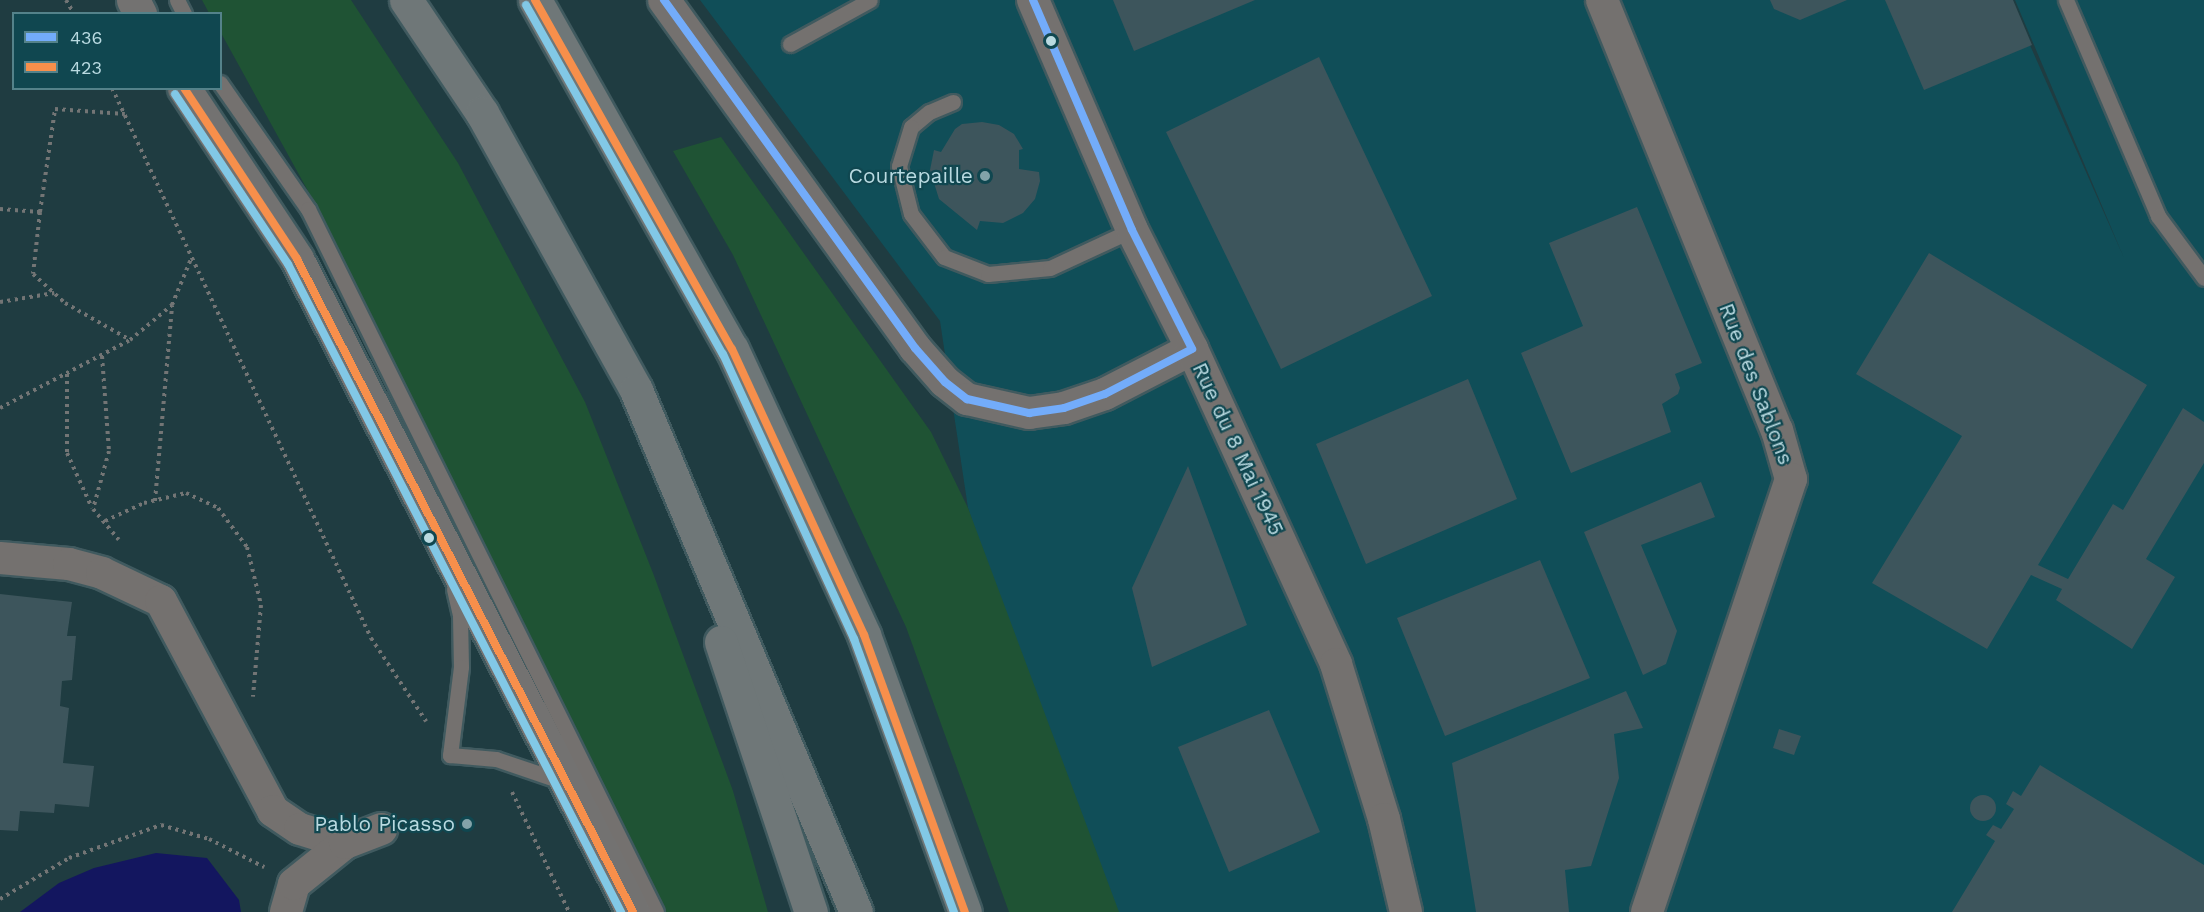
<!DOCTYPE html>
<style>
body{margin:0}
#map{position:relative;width:2204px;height:912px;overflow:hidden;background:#1f3c41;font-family:"Work Sans",sans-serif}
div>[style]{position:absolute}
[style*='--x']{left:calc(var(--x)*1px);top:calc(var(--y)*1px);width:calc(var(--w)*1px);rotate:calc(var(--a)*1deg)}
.built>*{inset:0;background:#104e58}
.green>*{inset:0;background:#1f5334}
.water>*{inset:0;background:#13165f}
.building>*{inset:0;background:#3d555c}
.round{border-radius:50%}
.path>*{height:4px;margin-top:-2px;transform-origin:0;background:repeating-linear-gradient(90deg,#737575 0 3px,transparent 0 7.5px)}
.roads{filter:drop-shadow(2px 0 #405a5f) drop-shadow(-2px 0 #405a5f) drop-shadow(0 2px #405a5f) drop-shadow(0 -2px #405a5f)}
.lane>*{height:15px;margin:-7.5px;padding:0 7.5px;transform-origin:7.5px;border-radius:7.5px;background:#74716f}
.street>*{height:32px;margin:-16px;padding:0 16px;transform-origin:16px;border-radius:16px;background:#74716f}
.secondary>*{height:33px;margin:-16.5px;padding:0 16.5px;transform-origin:16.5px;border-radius:16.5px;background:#737271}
.highway>*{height:33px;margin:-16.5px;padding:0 16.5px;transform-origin:16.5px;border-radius:16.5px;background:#6f7778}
.bus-1>*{height:8px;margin:-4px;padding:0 4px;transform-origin:4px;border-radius:4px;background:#73acfa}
.bus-2>*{height:8px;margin:-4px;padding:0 4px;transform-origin:4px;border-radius:4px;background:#f78f4b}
.bus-3>*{height:8px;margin:-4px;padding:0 4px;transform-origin:4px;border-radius:4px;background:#82c8e6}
.dots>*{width:16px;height:16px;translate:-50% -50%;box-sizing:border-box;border:3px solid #104750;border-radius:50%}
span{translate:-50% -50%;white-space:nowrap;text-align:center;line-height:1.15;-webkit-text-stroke:4.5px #104750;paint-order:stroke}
.poi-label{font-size:21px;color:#b9dae1}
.right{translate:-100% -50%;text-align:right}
.street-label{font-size:21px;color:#b9dae1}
.legend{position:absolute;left:12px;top:12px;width:210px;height:78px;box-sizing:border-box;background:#104750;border:2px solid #54828a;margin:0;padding:8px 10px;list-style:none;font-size:18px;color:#b9dae1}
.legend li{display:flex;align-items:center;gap:12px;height:30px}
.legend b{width:30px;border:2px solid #54828a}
</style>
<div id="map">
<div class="built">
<div style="clip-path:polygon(700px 0,2010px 0,2124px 258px,2015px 0,2204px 0,2204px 912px,1100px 912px,968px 508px,940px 321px)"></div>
</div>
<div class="green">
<div style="clip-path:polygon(202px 0,351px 0,458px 163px,585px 402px,653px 573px,733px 791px,768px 912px,666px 912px,313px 200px,221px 33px,220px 14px,209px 13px)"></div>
<div style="clip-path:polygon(721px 137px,931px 432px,968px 508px,1119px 912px,1009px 912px,906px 627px,733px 255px,673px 151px)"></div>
</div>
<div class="water">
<div style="clip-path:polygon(156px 853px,207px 858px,239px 900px,241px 912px,20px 912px,59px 883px,94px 868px)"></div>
</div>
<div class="building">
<div style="clip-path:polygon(1113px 0,1255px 0,1134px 51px)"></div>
<div style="clip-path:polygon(1770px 0,1847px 0,1800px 20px,1774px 9px)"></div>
<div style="clip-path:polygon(1885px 0,2013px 0,2032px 45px,1924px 90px)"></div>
<div style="clip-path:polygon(1319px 57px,1432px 296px,1281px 369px,1166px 132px)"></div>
<div style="clip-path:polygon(982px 122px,999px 125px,1014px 134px,1023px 149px,1019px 150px,1019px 169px,1039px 172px,1040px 181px,1035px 199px,1023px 213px,1003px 223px,980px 221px,977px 230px,939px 199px,930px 170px,934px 150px,941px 152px,955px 129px,962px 124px)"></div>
<div style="clip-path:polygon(1637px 207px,1702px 363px,1675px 374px,1680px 388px,1678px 394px,1662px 404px,1671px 432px,1571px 473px,1521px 353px,1583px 326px,1549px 243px)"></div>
<div style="clip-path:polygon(1929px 253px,2147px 385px,2038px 565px,2068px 579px,2113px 504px,2123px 510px,2183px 408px,2204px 422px,2204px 463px,2146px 559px,2175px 577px,2132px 649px,2056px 600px,2062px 589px,2031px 575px,1987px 649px,1872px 583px,1962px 436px,1856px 374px)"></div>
<div style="clip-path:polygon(1468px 379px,1517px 499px,1366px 564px,1316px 444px)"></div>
<div style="clip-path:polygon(1188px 466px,1247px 625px,1152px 667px,1132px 588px)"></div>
<div style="clip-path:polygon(1701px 482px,1715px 517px,1641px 545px,1677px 631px,1666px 664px,1643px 675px,1584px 532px)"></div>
<div style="clip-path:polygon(1540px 560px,1590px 678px,1445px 736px,1397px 618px)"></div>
<div style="clip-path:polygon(0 594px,72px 602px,67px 636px,76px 636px,72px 680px,62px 681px,60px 706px,69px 708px,63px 763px,94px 766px,89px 807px,55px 804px,54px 813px,20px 811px,18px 831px,0 830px)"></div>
<div style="clip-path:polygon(1626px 691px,1643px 728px,1614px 734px,1619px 778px,1591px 866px,1565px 870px,1569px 912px,1476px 912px,1452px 763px)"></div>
<div style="clip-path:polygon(1269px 710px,1320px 832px,1229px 872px,1178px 747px)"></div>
<div style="clip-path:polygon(1779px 729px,1801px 736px,1794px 755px,1773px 748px)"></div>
<div style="clip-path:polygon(2040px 765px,2204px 865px,2204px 912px,1952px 912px,1995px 841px,1986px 835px,1993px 825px,2001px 829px,2014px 809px,2006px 804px,2013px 791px,2021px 796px)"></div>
<div class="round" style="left:1970px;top:795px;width:26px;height:26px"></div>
</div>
<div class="path">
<div style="--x:66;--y:0;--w:16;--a:60"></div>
<div style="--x:112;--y:88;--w:608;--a:64.78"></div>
<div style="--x:371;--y:638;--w:100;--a:56.5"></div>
<div style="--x:0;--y:209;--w:40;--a:4.3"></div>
<div style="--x:40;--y:212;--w:104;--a:-81.7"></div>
<div style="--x:55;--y:109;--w:70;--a:4.1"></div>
<div style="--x:40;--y:212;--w:62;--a:96.4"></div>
<div style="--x:33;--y:274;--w:43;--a:42.2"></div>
<div style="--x:65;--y:303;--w:75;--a:29.6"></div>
<div style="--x:0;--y:302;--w:55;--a:-9.5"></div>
<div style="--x:102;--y:356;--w:95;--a:85.8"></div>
<div style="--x:109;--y:451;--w:60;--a:105.4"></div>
<div style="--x:93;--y:509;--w:40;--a:50"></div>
<div style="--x:67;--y:374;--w:79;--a:90"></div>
<div style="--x:67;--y:453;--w:60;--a:65.6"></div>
<div style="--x:0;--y:408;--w:147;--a:-27.6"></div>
<div style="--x:130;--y:340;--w:55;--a:-39.8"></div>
<div style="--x:172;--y:305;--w:50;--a:-67.6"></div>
<div style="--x:155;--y:501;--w:196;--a:-85"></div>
<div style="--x:105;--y:521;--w:43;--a:-24.8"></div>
<div style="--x:144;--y:503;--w:43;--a:-13.4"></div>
<div style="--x:186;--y:493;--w:35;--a:25"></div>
<div style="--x:218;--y:508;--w:49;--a:53.4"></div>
<div style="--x:247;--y:547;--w:60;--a:76.4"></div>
<div style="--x:261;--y:605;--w:92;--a:95"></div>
<div style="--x:512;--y:792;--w:133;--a:64.6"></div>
<div style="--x:0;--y:899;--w:80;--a:-30.7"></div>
<div style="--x:69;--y:858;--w:98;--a:-19.7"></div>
<div style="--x:161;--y:825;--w:50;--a:16.3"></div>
<div style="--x:209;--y:839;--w:62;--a:27"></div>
</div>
<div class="roads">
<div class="lane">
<div style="--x:177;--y:0;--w:16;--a:63"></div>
<div style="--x:2066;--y:0;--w:235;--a:66.9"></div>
<div style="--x:2158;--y:216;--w:77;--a:53.4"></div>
<div style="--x:790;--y:44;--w:91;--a:-28.8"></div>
<div style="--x:220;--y:83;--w:154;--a:55.1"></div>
<div style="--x:308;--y:209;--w:784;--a:63.66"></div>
<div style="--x:953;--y:102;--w:26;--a:157"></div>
<div style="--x:929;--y:112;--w:23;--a:140"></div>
<div style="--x:911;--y:127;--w:41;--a:107.1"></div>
<div style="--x:899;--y:166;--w:49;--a:76"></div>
<div style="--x:911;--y:214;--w:54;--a:52.5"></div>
<div style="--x:944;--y:257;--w:47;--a:21.1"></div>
<div style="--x:988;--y:274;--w:62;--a:-5.5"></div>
<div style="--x:1050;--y:268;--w:90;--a:-24.9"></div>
<div style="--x:454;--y:589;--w:27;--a:77"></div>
<div style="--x:460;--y:615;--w:52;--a:88.9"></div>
<div style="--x:461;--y:667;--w:89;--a:97.1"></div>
<div style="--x:450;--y:755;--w:46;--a:5"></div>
<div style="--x:496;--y:759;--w:72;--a:18.7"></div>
</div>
<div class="street">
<div style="--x:664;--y:0;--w:429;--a:54.2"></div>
<div style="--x:915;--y:348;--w:45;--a:48.6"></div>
<div style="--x:945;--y:382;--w:28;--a:38"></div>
<div style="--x:967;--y:399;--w:64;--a:12.7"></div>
<div style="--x:1029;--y:413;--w:35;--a:-8"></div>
<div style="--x:1064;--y:408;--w:43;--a:-18.9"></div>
<div style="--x:1105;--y:394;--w:98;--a:-27.3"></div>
<div style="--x:1033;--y:0;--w:250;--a:66.7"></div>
<div style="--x:1132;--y:230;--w:133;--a:63.2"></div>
<div style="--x:1192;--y:349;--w:346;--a:65.4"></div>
<div style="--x:1336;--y:664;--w:162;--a:72.8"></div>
<div style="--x:1384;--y:819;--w:96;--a:76.7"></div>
<div style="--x:1602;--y:0;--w:464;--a:67.9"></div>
<div style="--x:1777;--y:430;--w:51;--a:74.1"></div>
<div style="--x:1791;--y:479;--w:456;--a:108.4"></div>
<div style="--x:0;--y:558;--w:69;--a:5"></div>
<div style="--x:69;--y:564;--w:34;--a:15"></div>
<div style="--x:102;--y:573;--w:65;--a:25.4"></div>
<div style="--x:161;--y:601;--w:238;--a:61.9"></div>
<div style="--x:273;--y:811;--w:32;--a:34"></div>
<div style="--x:300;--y:829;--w:47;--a:17.3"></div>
<div style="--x:286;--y:912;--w:29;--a:-74"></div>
<div style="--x:294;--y:884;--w:65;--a:-38.8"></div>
<div style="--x:345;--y:843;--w:39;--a:-21"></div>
</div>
<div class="secondary">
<div style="--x:133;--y:0;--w:16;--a:63"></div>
<div style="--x:184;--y:88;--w:205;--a:56.5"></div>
<div style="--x:297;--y:259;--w:734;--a:62.77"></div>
</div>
<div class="highway">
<div style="--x:406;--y:0;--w:136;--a:56.1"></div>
<div style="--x:482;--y:113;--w:317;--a:60.9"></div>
<div style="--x:636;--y:390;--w:566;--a:67.15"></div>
<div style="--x:535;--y:0;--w:401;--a:60.6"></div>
<div style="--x:732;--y:349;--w:315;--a:65.2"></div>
<div style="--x:864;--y:635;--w:295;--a:70"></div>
<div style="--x:721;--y:642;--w:285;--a:71.6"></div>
</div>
</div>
<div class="bus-1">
<div style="--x:664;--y:0;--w:429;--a:54.2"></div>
<div style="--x:915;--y:348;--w:45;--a:48.6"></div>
<div style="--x:945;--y:382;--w:28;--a:38"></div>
<div style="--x:967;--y:399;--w:64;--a:12.7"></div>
<div style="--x:1029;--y:413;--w:35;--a:-8"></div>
<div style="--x:1064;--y:408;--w:43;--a:-18.9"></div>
<div style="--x:1105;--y:394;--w:98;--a:-27.3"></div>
<div style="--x:1033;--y:0;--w:250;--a:66.7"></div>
<div style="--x:1132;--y:230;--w:133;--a:63.2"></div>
</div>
<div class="bus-2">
<div style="--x:535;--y:0;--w:401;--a:60.6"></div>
<div style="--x:732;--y:349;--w:315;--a:65.2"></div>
<div style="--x:864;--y:635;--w:295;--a:70"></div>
<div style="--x:184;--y:88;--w:205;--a:56.5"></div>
<div style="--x:297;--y:259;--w:734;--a:62.77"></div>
</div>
<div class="bus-3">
<div style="--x:526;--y:5;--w:401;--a:60.6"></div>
<div style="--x:723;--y:354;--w:314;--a:65.3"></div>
<div style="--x:854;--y:639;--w:291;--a:69.9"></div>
<div style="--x:175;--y:94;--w:204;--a:56.4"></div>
<div style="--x:288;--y:264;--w:729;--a:62.8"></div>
</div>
<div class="dots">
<div style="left:1051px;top:41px;background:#b9dae1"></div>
<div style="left:985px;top:176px;background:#83a3a9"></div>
<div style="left:429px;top:538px;background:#b9dae1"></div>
<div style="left:467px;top:824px;background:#83a3a9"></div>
</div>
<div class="poi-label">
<span class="right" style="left:973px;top:176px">Courtepaille</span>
<span class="right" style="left:455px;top:824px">Pablo Picasso</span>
</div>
<div class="street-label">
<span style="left:1756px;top:384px;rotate:69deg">Rue des Sablons</span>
<span style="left:1238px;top:449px;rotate:65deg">Rue du 8 Mai 1945</span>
</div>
<ul class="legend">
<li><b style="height:8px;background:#73acfa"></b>436</li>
<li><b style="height:8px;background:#f78f4b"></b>423</li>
</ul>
</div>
